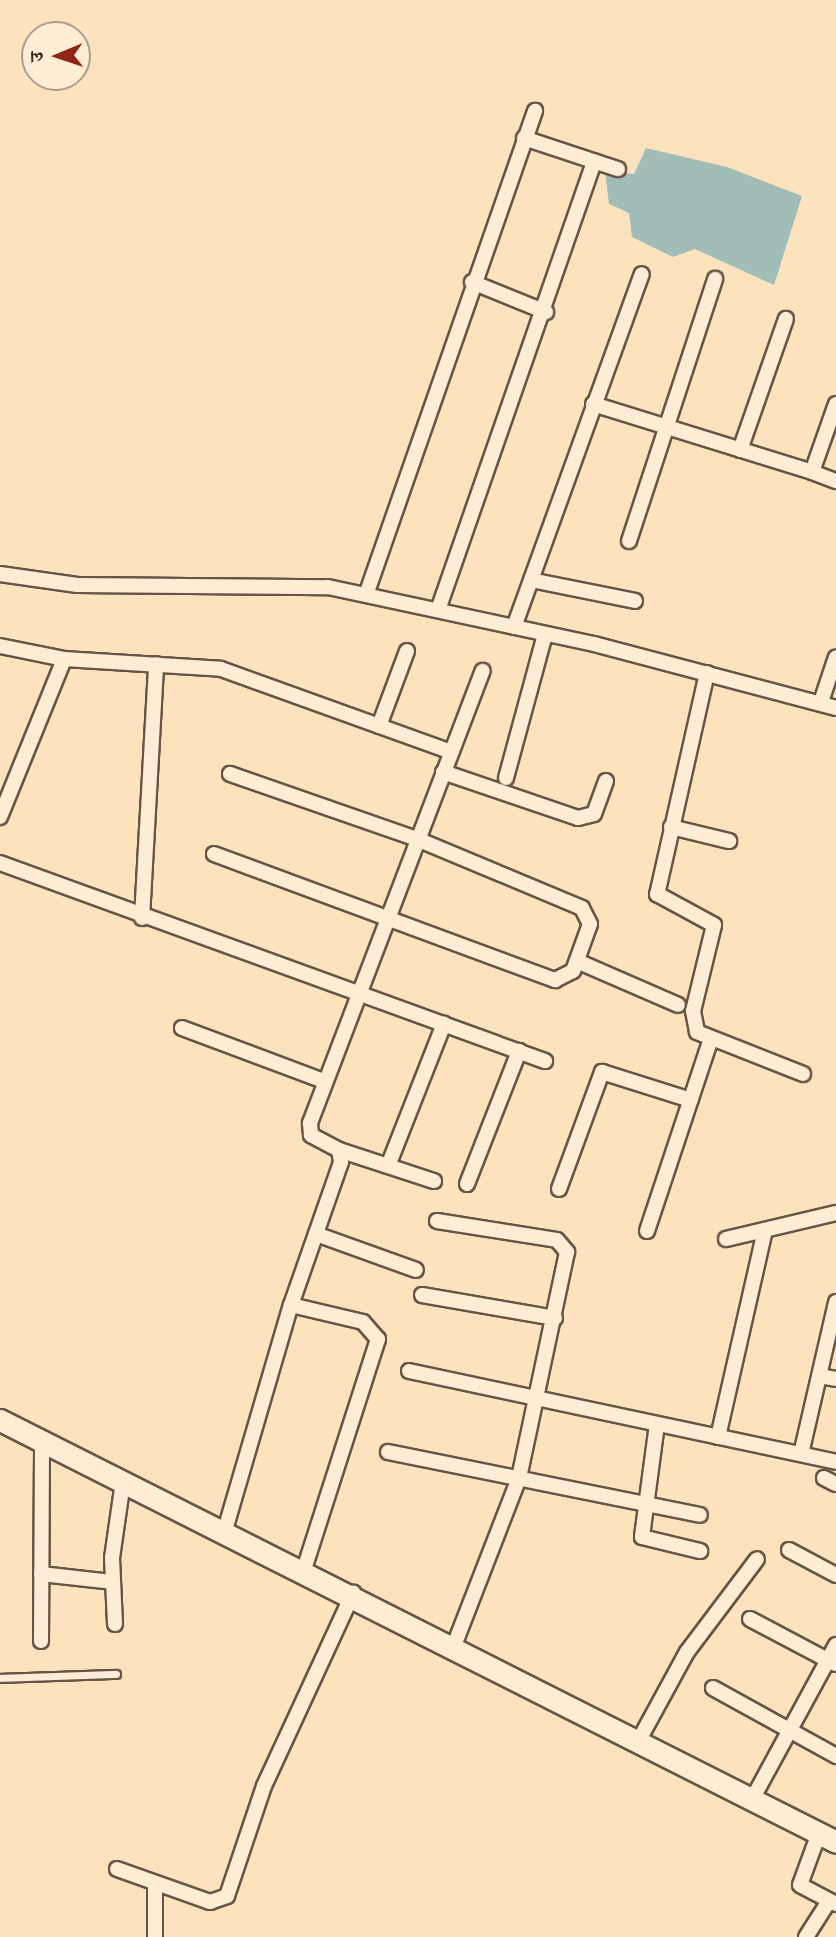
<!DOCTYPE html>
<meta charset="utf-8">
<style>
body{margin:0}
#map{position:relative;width:836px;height:1937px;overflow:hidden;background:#fde3bd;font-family:Alegreya,"Noto Serif Devanagari",serif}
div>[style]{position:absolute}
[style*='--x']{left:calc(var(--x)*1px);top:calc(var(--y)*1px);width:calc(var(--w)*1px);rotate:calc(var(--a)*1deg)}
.water>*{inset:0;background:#a1bdb8}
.roads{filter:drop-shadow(2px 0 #654) drop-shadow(-2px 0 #654) drop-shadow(0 2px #654) drop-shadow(0 -2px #654)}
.lane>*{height:7px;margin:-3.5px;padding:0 3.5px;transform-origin:3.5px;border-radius:3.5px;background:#feedd4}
.street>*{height:14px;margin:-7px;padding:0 7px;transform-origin:7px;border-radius:7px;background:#feedd4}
.secondary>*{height:21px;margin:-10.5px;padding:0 10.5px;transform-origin:10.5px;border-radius:10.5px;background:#feedd4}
span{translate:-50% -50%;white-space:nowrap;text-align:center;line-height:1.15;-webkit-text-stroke:7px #feedd4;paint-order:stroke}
.north{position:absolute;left:21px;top:21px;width:70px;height:70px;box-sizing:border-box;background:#feedd4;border:2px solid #ad9d8a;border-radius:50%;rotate:268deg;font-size:19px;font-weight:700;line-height:28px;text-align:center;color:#34261b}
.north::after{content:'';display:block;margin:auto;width:24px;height:32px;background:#8f2418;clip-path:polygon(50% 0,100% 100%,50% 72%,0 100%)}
</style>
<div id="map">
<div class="water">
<div style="clip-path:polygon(646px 148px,727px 167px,802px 196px,774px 285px,695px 249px,673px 257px,632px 237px,629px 213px,609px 204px,605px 171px,634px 174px)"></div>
</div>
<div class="roads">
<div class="lane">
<div style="--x:0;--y:1678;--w:116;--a:-2"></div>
</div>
<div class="street">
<div style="--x:524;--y:138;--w:99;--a:18.3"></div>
<div style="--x:472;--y:282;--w:80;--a:22.1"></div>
<div style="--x:593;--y:404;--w:229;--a:17.2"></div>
<div style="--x:812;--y:472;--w:72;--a:-70.6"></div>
<div style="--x:740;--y:450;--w:139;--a:-70.7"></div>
<div style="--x:812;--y:472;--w:26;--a:21"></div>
<div style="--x:629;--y:541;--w:276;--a:-71.8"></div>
<div style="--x:0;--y:574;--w:78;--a:8.1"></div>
<div style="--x:77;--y:585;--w:251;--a:0.5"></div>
<div style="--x:328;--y:587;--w:272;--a:12.1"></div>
<div style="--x:594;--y:644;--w:250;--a:14.8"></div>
<div style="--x:531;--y:580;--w:106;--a:11.4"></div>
<div style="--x:366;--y:595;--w:513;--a:-70.75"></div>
<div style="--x:438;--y:610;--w:475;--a:-70.8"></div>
<div style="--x:514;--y:627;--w:375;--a:-70.1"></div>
<div style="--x:0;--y:646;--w:65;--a:11.5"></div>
<div style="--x:64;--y:659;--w:157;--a:3.6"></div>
<div style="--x:221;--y:669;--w:245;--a:19.8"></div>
<div style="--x:707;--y:673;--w:227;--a:102.7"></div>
<div style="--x:657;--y:894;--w:65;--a:28.5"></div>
<div style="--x:714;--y:925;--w:89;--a:103.7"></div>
<div style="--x:693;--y:1011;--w:21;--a:79"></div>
<div style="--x:697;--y:1032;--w:114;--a:21.6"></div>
<div style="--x:821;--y:702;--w:47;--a:-71.6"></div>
<div style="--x:379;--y:726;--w:80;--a:-69.5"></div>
<div style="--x:443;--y:772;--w:143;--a:18.8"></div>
<div style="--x:578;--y:818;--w:16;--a:-14"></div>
<div style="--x:594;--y:814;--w:35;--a:-70"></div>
<div style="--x:506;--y:778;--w:149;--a:-74.8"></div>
<div style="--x:0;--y:817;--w:170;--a:-67.9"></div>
<div style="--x:671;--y:827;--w:60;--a:13.6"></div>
<div style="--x:214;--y:854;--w:364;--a:20.3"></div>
<div style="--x:555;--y:980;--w:20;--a:-27"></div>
<div style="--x:573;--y:971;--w:50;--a:-70.1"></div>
<div style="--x:590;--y:924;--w:18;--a:-117"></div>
<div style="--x:582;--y:908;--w:179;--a:-157.3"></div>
<div style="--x:417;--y:839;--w:198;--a:-160.8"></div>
<div style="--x:0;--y:863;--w:580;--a:19.97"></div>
<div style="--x:142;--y:918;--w:254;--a:-86.8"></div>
<div style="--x:577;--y:961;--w:110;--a:23.5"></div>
<div style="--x:182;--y:1028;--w:152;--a:20.5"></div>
<div style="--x:339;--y:1150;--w:100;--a:18.1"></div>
<div style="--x:388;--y:1166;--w:153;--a:-68.5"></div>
<div style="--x:467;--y:1184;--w:143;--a:-68.6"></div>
<div style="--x:559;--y:1189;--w:125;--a:-69.8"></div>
<div style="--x:602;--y:1072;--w:93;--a:17.5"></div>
<div style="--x:437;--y:1221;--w:121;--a:9"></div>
<div style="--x:557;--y:1240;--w:16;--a:50"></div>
<div style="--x:567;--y:1252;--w:231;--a:102"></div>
<div style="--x:519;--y:1478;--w:180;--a:111.2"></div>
<div style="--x:647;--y:1231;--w:202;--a:-71.6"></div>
<div style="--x:316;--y:1234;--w:106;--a:19.8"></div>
<div style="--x:726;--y:1239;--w:113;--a:-13.3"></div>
<div style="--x:422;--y:1295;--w:135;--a:9.8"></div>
<div style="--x:291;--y:1305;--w:74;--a:13.3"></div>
<div style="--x:363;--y:1322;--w:23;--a:49"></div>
<div style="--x:378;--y:1339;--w:243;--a:107.8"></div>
<div style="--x:409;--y:1371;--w:437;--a:12"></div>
<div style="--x:819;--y:1376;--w:17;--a:10"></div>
<div style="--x:657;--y:1424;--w:114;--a:97.6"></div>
<div style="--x:642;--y:1537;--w:60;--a:13.6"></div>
<div style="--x:718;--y:1437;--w:212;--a:-77.2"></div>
<div style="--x:388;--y:1452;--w:318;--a:11.4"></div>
<div style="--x:801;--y:1454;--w:156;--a:-77"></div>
<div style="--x:824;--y:1478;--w:13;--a:27"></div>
<div style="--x:225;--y:1530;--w:234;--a:-73.7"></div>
<div style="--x:291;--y:1305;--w:151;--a:-70.7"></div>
<div style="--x:341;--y:1162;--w:12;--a:-99"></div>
<div style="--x:339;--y:1150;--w:32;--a:-152"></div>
<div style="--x:311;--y:1135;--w:12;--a:-95"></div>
<div style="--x:310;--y:1123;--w:484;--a:-69.1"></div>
<div style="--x:789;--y:1550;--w:53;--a:28"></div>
<div style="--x:41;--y:1574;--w:71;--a:6.4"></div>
<div style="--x:750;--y:1619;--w:96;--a:27.9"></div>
<div style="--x:115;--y:1624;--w:66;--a:-92.6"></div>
<div style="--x:112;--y:1558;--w:77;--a:-81.8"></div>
<div style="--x:41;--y:1641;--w:199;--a:-89.7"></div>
<div style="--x:713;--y:1688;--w:141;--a:28.9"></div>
<div style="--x:639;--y:1740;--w:100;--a:-61.4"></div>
<div style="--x:687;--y:1652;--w:116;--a:-53"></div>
<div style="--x:754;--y:1796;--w:172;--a:-61.5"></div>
<div style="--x:819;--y:1833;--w:55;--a:110.1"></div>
<div style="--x:800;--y:1885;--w:41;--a:27.8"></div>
<div style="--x:117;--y:1869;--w:99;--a:19.5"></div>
<div style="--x:210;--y:1902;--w:18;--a:-19"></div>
<div style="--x:227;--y:1896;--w:116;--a:-71.4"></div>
<div style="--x:264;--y:1786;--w:213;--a:-65.2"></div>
<div style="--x:155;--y:1937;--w:52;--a:-90"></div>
<div style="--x:806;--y:1937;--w:43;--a:-57.4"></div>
</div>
<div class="secondary">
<div style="--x:0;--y:1420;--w:936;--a:26.78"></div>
</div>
</div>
<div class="north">उ</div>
</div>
